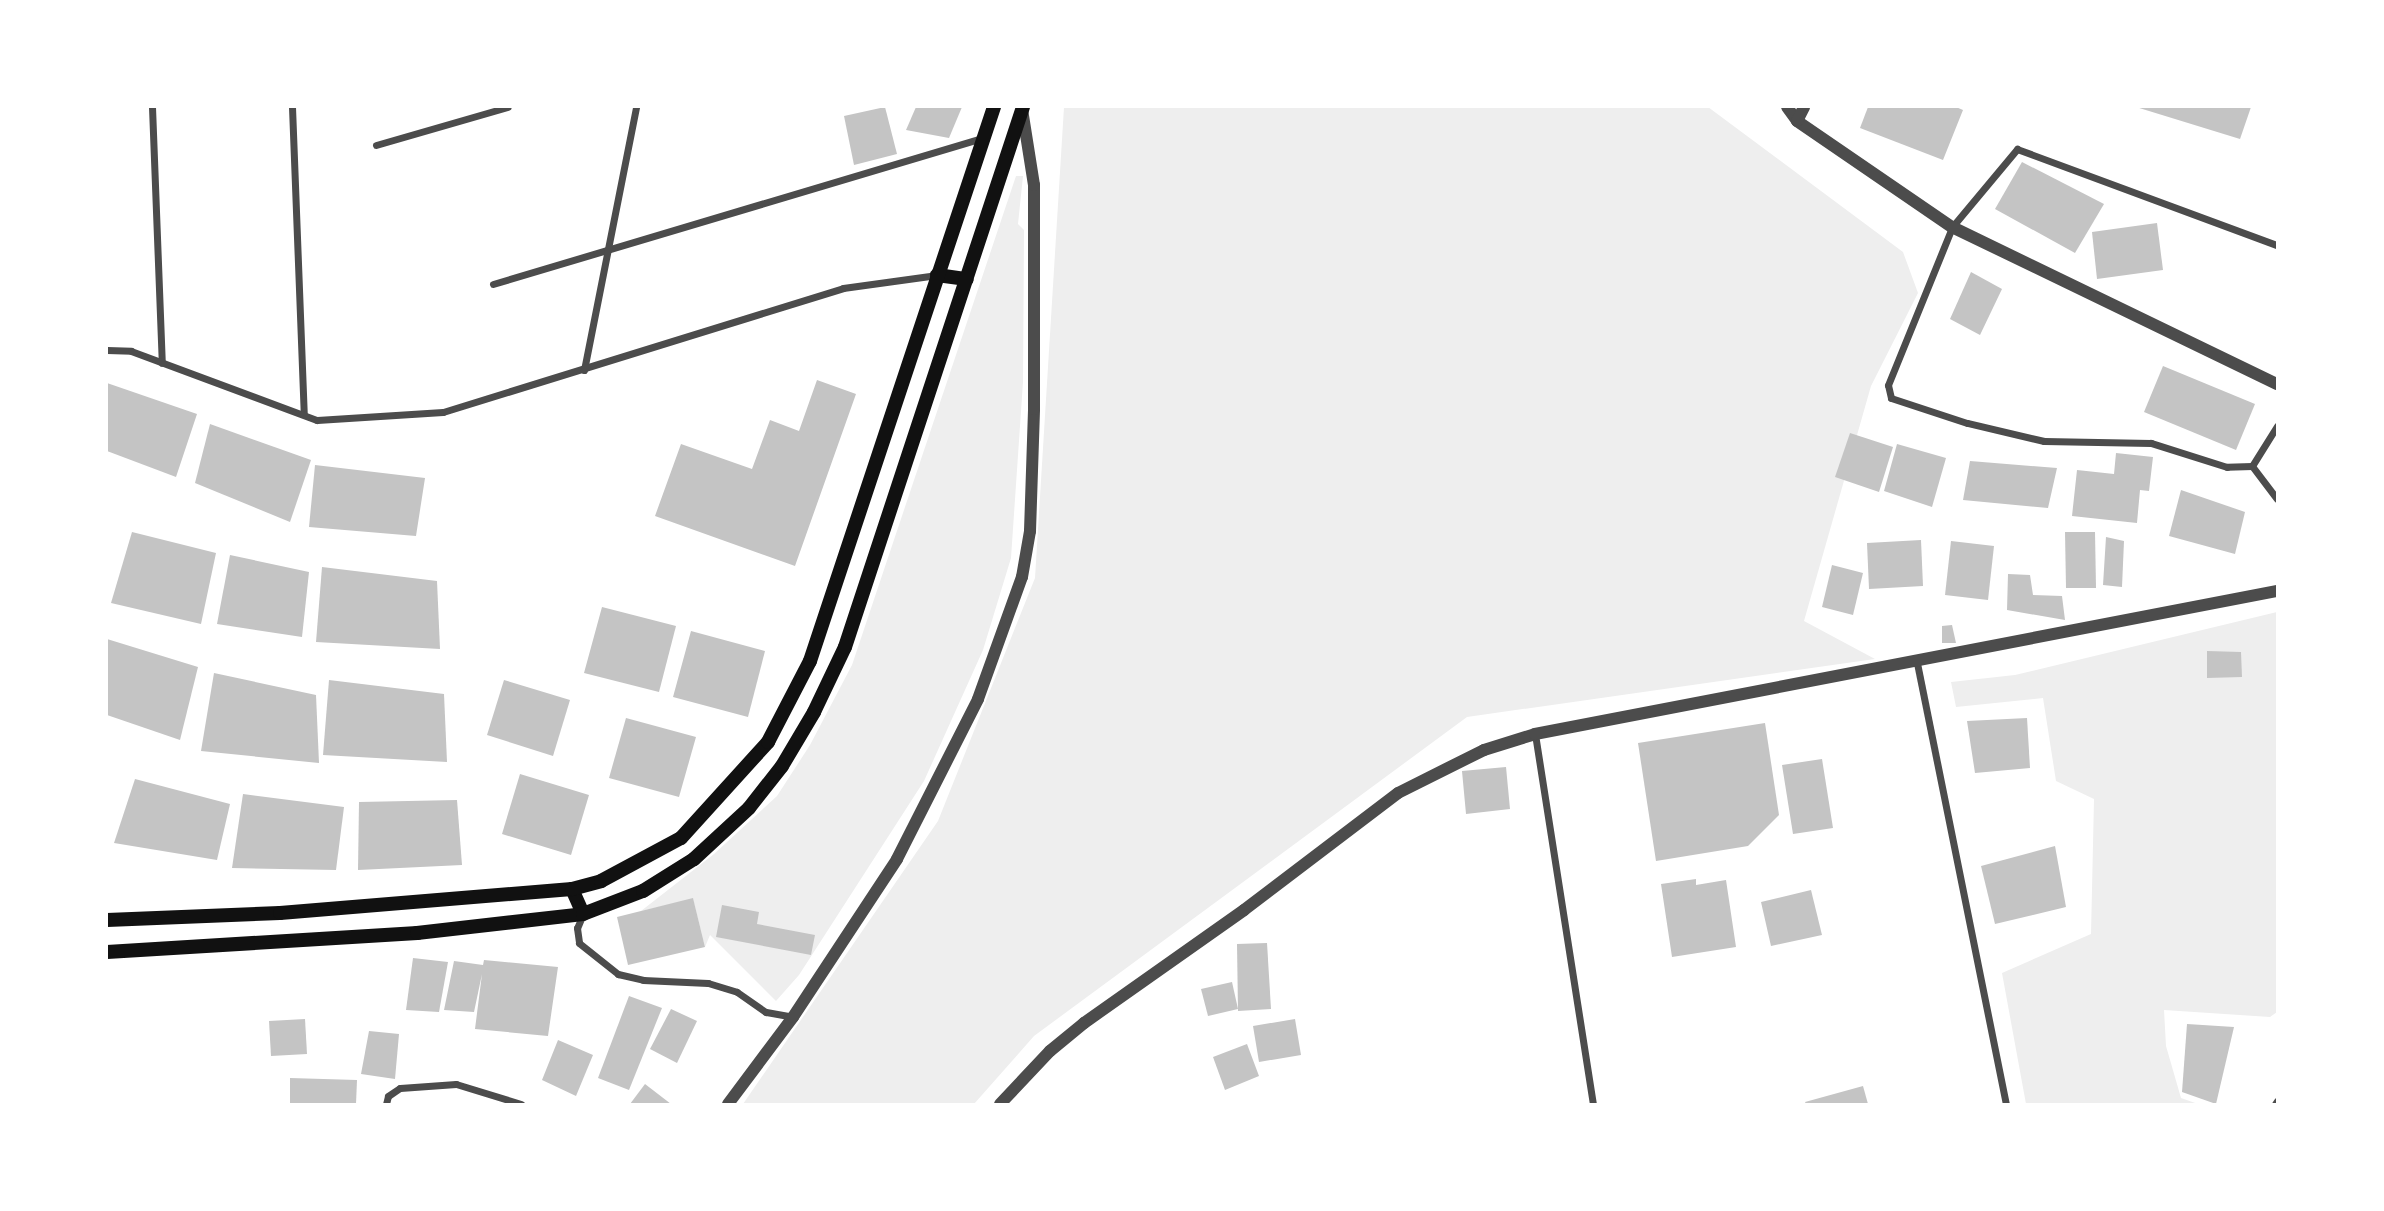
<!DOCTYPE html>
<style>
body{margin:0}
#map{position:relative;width:2384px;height:1211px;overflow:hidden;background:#fff;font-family:"Roboto Condensed",sans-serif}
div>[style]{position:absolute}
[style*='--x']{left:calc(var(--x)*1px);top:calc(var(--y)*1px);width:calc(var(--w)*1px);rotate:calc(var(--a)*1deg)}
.green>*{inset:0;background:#eee}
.building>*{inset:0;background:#c4c4c4}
.minor>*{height:7px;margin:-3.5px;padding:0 3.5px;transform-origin:3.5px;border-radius:3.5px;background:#4c4c4c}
.tertiary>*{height:12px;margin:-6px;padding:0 6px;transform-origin:6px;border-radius:6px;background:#4c4c4c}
.secondary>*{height:14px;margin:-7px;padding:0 7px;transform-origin:7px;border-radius:7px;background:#111}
span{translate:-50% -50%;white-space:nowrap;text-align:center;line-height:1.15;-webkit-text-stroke:5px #fff;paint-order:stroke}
.frame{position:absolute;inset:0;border:108px solid #fff;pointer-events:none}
</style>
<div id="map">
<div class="green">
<div style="clip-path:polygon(1064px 107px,1708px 107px,1903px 252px,1918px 293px,1871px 386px,1804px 621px,1875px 659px,1467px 717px,1034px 1036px,974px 1104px,743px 1104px,938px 821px,1035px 578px)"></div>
<div style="clip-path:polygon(1016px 176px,1023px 176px,1018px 224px,1024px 230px,1023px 382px,1011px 558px,983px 650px,924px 781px,799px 975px,776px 1001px,710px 935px,705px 947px,693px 899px,641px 911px,714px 854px,777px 796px,810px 745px,852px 665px)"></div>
<div style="clip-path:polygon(2277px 612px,2277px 1012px,2270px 1017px,2164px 1010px,2166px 1046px,2181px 1098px,2198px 1104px,2026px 1104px,2002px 973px,2091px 934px,2094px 799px,2056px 781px,2043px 698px,1956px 707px,1951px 682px,2015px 675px)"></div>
</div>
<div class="building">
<div style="clip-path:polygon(885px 107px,897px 154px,854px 165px,844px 116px)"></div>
<div style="clip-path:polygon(916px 107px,962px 107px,949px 138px,906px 130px)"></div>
<div style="clip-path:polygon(1868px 107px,1956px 107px,1963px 110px,1943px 160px,1860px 128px)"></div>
<div style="clip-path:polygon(2136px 107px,2251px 107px,2240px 139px)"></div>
<div style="clip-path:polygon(2022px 162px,2104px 204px,2075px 253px,1995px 209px)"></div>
<div style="clip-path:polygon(2157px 223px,2163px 270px,2097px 279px,2092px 232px)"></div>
<div style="clip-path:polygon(1971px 272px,2002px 289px,1980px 335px,1950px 319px)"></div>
<div style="clip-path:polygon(2163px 366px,2255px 404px,2236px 450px,2144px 412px)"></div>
<div style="clip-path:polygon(817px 380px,856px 394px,795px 566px,655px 516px,681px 444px,752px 469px,770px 420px,799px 431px)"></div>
<div style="clip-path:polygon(107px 383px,197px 414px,176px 477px,107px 451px)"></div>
<div style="clip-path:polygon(210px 424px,311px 460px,290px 522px,195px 483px)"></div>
<div style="clip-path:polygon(1850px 433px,1893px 447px,1879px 492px,1835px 477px)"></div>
<div style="clip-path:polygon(1897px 444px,1946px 458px,1932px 507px,1884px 491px)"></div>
<div style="clip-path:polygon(2116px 453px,2153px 457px,2149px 491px,2140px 490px,2137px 523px,2072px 516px,2077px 470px,2114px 474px)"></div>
<div style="clip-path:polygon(1970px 461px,2057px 468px,2048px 508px,1963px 500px)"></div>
<div style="clip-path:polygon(315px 465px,425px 478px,416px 536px,309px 527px)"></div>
<div style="clip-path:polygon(2181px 490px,2245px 512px,2235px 554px,2169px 536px)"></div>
<div style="clip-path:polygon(132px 532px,216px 553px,201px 624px,111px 603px)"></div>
<div style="clip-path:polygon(2065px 532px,2095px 532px,2096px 588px,2066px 588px)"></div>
<div style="clip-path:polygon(2106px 537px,2124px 541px,2122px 587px,2103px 585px)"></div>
<div style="clip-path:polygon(1921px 540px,1923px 586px,1869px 589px,1867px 543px)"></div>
<div style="clip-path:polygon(1951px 541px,1994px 546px,1988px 600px,1945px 595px)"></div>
<div style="clip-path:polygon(230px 555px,309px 572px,302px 637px,217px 624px)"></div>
<div style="clip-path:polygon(1832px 565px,1863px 573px,1853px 615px,1822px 607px)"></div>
<div style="clip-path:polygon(322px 567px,437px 581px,440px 649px,316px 642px)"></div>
<div style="clip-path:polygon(2008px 574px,2030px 575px,2033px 595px,2062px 596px,2065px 620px,2007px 610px)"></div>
<div style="clip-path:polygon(602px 607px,676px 626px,659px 692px,584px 673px)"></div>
<div style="clip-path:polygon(1952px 625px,1956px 643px,1942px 643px,1942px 626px)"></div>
<div style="clip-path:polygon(691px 631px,765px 651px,748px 717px,673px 697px)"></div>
<div style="clip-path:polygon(107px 639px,198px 667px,180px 740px,107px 715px)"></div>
<div style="clip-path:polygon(2207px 651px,2241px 652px,2242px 677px,2207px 678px)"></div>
<div style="clip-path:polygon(214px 673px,316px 695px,319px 763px,201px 751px)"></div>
<div style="clip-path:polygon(329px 680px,444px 694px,447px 762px,323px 755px)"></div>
<div style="clip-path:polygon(504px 680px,570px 700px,553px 756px,487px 735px)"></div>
<div style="clip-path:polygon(626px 718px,696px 737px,679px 797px,609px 778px)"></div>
<div style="clip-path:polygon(2027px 718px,2030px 768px,1975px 773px,1967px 721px)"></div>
<div style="clip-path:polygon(1765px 723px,1779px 815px,1748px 846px,1656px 861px,1638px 743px)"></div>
<div style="clip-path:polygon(1822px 759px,1833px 828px,1793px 834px,1782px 765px)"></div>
<div style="clip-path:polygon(1506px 767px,1510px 809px,1466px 814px,1462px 771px)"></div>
<div style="clip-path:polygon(520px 774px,589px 795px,571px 855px,502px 834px)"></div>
<div style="clip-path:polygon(135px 779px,230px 804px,217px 860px,114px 843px)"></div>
<div style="clip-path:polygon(243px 794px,344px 807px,336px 870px,232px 868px)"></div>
<div style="clip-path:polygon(457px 800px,462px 865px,358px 870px,359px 802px)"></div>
<div style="clip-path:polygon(2055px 846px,2066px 907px,1995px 924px,1981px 866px)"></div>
<div style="clip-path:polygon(1696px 879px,1696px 885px,1726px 880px,1736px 947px,1672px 957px,1661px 884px)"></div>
<div style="clip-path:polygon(1811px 890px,1822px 935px,1771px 946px,1761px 902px)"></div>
<div style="clip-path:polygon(693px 898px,705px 947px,628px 965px,617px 917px)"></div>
<div style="clip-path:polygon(722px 905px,759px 912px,757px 924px,815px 935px,811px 955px,716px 937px)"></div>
<div style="clip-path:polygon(1267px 943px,1271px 1009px,1238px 1011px,1237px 944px)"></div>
<div style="clip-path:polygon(413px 958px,448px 962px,439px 1012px,406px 1010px)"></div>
<div style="clip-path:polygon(484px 960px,558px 967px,548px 1036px,475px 1029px,482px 974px,474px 1012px,444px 1010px,454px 961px,483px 965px)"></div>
<div style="clip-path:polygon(1232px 982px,1238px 1009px,1208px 1016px,1201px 989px)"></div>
<div style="clip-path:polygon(629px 996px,662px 1008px,629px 1090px,598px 1078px)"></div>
<div style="clip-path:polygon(671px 1009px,697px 1021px,677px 1063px,650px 1049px)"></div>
<div style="clip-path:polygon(305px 1019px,307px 1054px,271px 1056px,269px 1021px)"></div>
<div style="clip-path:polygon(1295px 1019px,1301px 1055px,1259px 1062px,1253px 1026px)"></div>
<div style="clip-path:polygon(2187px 1024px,2234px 1027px,2216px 1104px,2182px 1092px)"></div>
<div style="clip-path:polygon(369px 1031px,399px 1034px,395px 1079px,361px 1074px)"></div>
<div style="clip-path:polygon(558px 1040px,593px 1055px,576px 1096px,542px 1080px)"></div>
<div style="clip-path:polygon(1247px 1044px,1259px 1076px,1225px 1090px,1213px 1057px)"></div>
<div style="clip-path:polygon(290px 1078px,357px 1080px,356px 1104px,290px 1104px)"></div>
<div style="clip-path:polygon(645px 1084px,671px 1104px,630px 1104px)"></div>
<div style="clip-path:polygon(1863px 1086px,1868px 1104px,1806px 1104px,1805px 1102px)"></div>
</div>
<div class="minor">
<div style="--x:152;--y:107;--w:256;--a:87.8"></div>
<div style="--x:292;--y:107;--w:307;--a:87.8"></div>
<div style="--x:376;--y:145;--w:137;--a:-16.1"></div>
<div style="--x:493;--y:284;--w:510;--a:-16.62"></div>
<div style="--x:107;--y:350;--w:24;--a:2"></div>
<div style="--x:131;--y:351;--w:198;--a:20.4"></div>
<div style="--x:317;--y:420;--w:126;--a:-3.6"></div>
<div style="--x:443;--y:412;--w:419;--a:-17.2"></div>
<div style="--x:843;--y:288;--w:95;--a:-7.9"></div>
<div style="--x:584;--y:370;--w:268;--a:-78.8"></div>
<div style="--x:2277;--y:426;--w:47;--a:122"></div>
<div style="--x:2252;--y:466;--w:41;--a:52.9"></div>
<div style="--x:2252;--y:466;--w:25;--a:178"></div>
<div style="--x:2227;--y:467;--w:80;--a:-162.5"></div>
<div style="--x:2151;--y:443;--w:107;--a:-178.9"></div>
<div style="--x:2044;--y:441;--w:79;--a:-166.8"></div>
<div style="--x:1967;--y:423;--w:80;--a:-161.8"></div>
<div style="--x:1891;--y:398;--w:13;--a:-103"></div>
<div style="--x:1888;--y:385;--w:170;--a:-67.9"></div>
<div style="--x:1952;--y:227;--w:102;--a:-50.2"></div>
<div style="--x:2017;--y:149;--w:277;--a:20.3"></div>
<div style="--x:1917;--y:663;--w:450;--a:78.6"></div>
<div style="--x:1535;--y:734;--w:375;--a:81.1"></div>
<div style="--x:583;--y:914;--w:15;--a:113"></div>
<div style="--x:577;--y:928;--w:15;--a:82"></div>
<div style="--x:579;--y:943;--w:50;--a:38.5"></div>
<div style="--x:618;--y:974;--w:26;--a:13"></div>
<div style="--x:643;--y:980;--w:65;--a:2.6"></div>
<div style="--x:708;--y:983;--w:30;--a:17"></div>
<div style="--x:737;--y:992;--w:35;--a:35"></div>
<div style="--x:766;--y:1012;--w:27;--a:10"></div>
<div style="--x:386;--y:1104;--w:8;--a:-76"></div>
<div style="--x:388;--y:1096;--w:14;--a:-34"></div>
<div style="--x:400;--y:1088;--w:56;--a:-4.1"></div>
<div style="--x:456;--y:1084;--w:68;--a:17.1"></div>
<div style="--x:2275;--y:1104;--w:4;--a:-56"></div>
</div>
<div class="tertiary">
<div style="--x:1787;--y:107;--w:17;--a:54"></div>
<div style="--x:1797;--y:121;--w:188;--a:34.4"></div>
<div style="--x:1952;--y:227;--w:361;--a:25.8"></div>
<div style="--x:1797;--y:121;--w:16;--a:-63"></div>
<div style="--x:728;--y:1104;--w:109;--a:-53.2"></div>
<div style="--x:793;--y:1017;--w:189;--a:-56.6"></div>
<div style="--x:897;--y:859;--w:179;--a:-63.1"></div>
<div style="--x:978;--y:699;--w:130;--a:-70.2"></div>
<div style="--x:1022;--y:577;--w:47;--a:-80.1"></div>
<div style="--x:1030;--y:531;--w:122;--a:-88.1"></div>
<div style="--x:1034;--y:409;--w:224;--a:-90"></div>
<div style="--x:1034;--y:185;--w:77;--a:-99"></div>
<div style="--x:1000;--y:1104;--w:73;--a:-46.7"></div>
<div style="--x:1050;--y:1051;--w:44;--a:-39.5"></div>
<div style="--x:1084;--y:1023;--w:196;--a:-35.2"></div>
<div style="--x:1244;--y:910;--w:193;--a:-37.2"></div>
<div style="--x:1398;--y:793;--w:96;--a:-26.6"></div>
<div style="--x:1484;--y:750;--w:53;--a:-17.4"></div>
<div style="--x:1535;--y:734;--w:756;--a:-10.91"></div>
</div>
<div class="secondary">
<div style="--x:937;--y:275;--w:30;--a:8"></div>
<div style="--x:572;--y:889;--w:27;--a:66"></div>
<div style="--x:107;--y:920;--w:173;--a:-2.3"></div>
<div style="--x:280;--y:913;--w:293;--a:-4.7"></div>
<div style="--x:572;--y:889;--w:30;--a:-15"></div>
<div style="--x:601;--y:881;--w:91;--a:-28.3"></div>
<div style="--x:681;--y:838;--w:130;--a:-47.8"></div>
<div style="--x:768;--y:742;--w:91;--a:-62.6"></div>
<div style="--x:810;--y:661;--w:584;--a:-71.63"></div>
<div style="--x:107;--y:952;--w:311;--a:-3.5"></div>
<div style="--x:417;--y:933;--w:167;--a:-6.5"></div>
<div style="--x:583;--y:914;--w:64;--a:-21"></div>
<div style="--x:643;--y:891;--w:60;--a:-32.1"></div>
<div style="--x:694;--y:859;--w:75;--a:-42.8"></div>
<div style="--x:749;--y:808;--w:53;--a:-51.8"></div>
<div style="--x:782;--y:766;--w:63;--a:-59.3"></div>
<div style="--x:814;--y:712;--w:72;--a:-64.5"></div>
<div style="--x:845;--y:647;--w:569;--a:-71.76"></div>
</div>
<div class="frame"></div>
</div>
